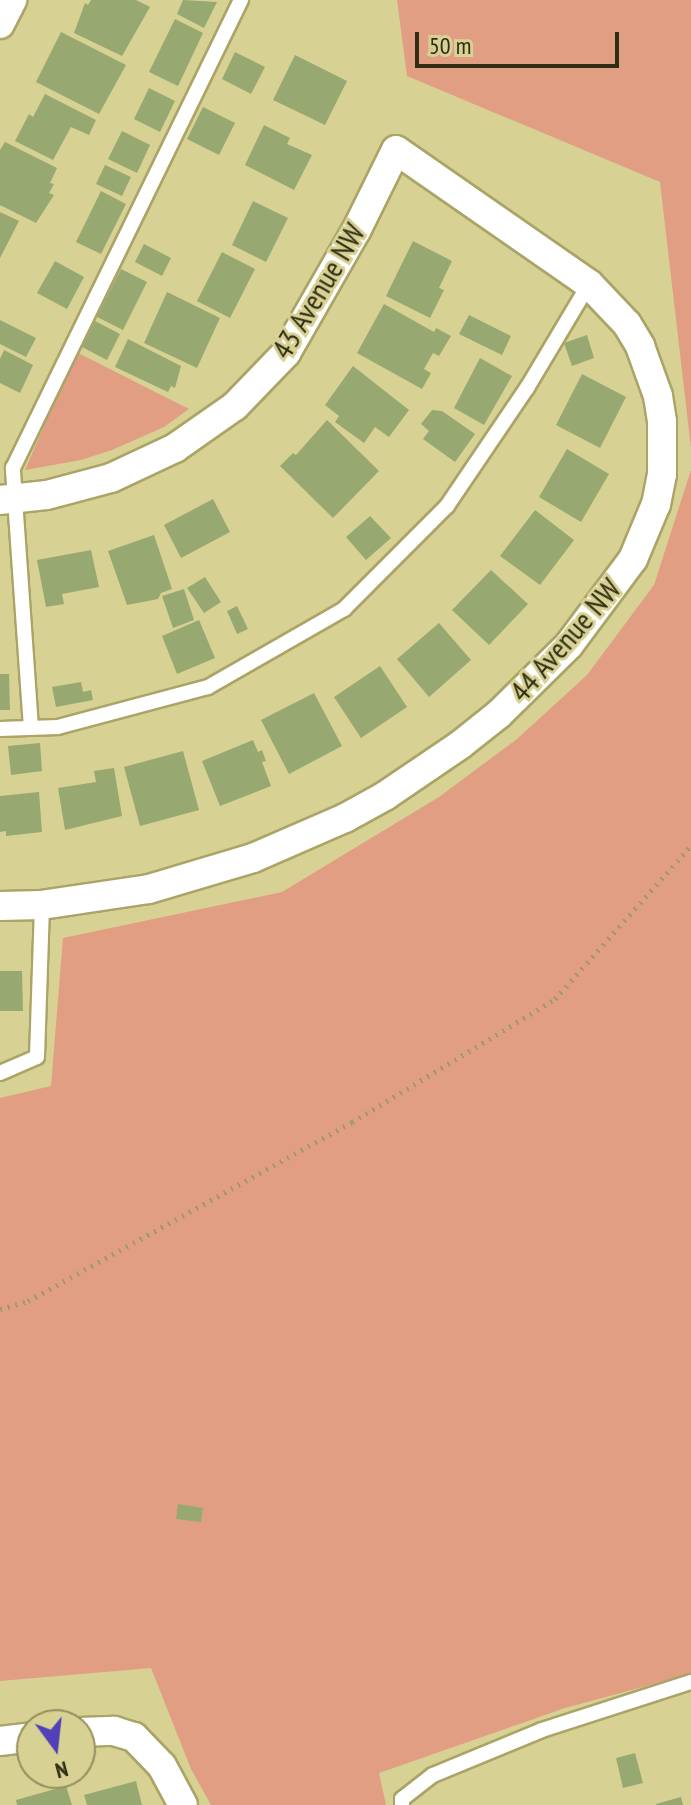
<!DOCTYPE html>
<style>
body{margin:0}
#map{position:relative;width:691px;height:1805px;overflow:hidden;background:#d7d193;font-family:"PT Sans Narrow",sans-serif}
div>[style]{position:absolute}
[style*='--x']{left:calc(var(--x)*1px);top:calc(var(--y)*1px);width:calc(var(--w)*1px);rotate:calc(var(--a)*1deg)}
.green>*{inset:0;background:#e19e83}
.building>*{inset:0;background:#97a971}
.path>*{height:5px;margin-top:-2.5px;transform-origin:0;background:repeating-linear-gradient(90deg,#9f9a68 0 2px,transparent 0 8px)}
.roads{filter:drop-shadow(2px 0 #aaa467) drop-shadow(-2px 0 #aaa467) drop-shadow(0 2px #aaa467) drop-shadow(0 -2px #aaa467)}
.service>*{height:14px;margin:-7px;padding:0 7px;transform-origin:7px;border-radius:7px;background:#fff}
.minor>*{height:28px;margin:-14px;padding:0 14px;transform-origin:14px;border-radius:14px;background:#fff}
span{translate:-50% -50%;white-space:nowrap;text-align:center;line-height:1.15;-webkit-text-stroke:6px #d7d193;paint-order:stroke}
.street-label{font-size:30px;color:#302d14}
.north{position:absolute;left:16px;top:1709px;width:80px;height:80px;box-sizing:border-box;background:#d7d193;border:2px solid #948f60;border-radius:50%;rotate:165deg;font-size:22px;font-weight:700;line-height:32px;text-align:center;color:#302d14}
.north::after{content:'';display:block;margin:auto;width:28px;height:36px;background:#5141b8;clip-path:polygon(50% 0,100% 100%,50% 72%,0 100%)}
.scale{position:absolute;left:415px;top:32px;width:204px;height:36px;box-sizing:border-box;border:4px solid #302d14;border-top:0;padding-left:10px;font-size:24px;line-height:28px;white-space:nowrap;color:#302d14;-webkit-text-stroke:6px #d7d193;paint-order:stroke}
</style>
<div id="map">
<div class="green">
<div style="clip-path:polygon(397px 0,691px 0,691px 448px,660px 182px,407px 76px)"></div>
<div style="clip-path:polygon(76px 352px,189px 409px,164px 427px,112px 450px,81px 460px,25px 470px)"></div>
<div style="clip-path:polygon(691px 470px,691px 1674px,565px 1708px,379px 1773px,386px 1805px,211px 1805px,191px 1769px,151px 1668px,0 1681px,0 1098px,51px 1086px,63px 938px,282px 892px,439px 797px,517px 739px,587px 675px,654px 585px)"></div>
</div>
<div class="building">
<div style="clip-path:polygon(91px 0,136px 0,150px 7px,122px 56px,74px 33px,85px 3px,88px 5px)"></div>
<div style="clip-path:polygon(183px 0,217px 2px,204px 28px,177px 14px)"></div>
<div style="clip-path:polygon(175px 19px,203px 33px,178px 86px,149px 72px)"></div>
<div style="clip-path:polygon(61px 32px,126px 65px,99px 114px,36px 82px)"></div>
<div style="clip-path:polygon(235px 52px,265px 67px,251px 94px,222px 79px)"></div>
<div style="clip-path:polygon(295px 55px,347px 81px,325px 125px,273px 100px)"></div>
<div style="clip-path:polygon(149px 88px,175px 101px,160px 132px,134px 119px)"></div>
<div style="clip-path:polygon(45px 94px,96px 120px,89px 135px,71px 127px,53px 160px,15px 141px,29px 114px,33px 117px)"></div>
<div style="clip-path:polygon(203px 107px,235px 123px,219px 155px,187px 139px)"></div>
<div style="clip-path:polygon(264px 125px,290px 138px,287px 144px,312px 155px,294px 190px,245px 165px)"></div>
<div style="clip-path:polygon(122px 131px,150px 145px,137px 173px,108px 159px)"></div>
<div style="clip-path:polygon(5px 142px,57px 168px,50px 183px,54px 184px,49px 193px,54px 195px,36px 223px,0 205px,0 150px)"></div>
<div style="clip-path:polygon(105px 165px,131px 177px,122px 196px,96px 184px)"></div>
<div style="clip-path:polygon(101px 191px,126px 204px,101px 254px,76px 242px)"></div>
<div style="clip-path:polygon(253px 201px,288px 218px,266px 262px,232px 245px)"></div>
<div style="clip-path:polygon(0 212px,19px 221px,0 258px)"></div>
<div style="clip-path:polygon(413px 241px,452px 261px,439px 288px,444px 290px,430px 318px,386px 296px)"></div>
<div style="clip-path:polygon(144px 244px,171px 258px,162px 276px,135px 262px)"></div>
<div style="clip-path:polygon(222px 252px,255px 269px,230px 318px,197px 301px)"></div>
<div style="clip-path:polygon(55px 261px,84px 277px,67px 309px,37px 293px)"></div>
<div style="clip-path:polygon(121px 269px,147px 282px,123px 330px,97px 317px)"></div>
<div style="clip-path:polygon(167px 292px,220px 318px,197px 368px,144px 343px)"></div>
<div style="clip-path:polygon(384px 304px,434px 332px,436px 328px,451px 336px,439px 356px,433px 353px,424px 369px,431px 373px,422px 389px,357px 353px)"></div>
<div style="clip-path:polygon(469px 315px,511px 336px,502px 355px,459px 334px)"></div>
<div style="clip-path:polygon(0 320px,36px 338px,26px 357px,0 344px)"></div>
<div style="clip-path:polygon(95px 321px,120px 334px,107px 360px,82px 347px)"></div>
<div style="clip-path:polygon(587px 335px,594px 358px,572px 366px,564px 343px)"></div>
<div style="clip-path:polygon(128px 339px,181px 366px,175px 388px,171px 386px,168px 392px,115px 367px)"></div>
<div style="clip-path:polygon(4px 350px,33px 365px,20px 393px,0 383px,0 359px)"></div>
<div style="clip-path:polygon(480px 358px,512px 376px,484px 425px,454px 408px)"></div>
<div style="clip-path:polygon(353px 366px,409px 410px,389px 437px,375px 427px,364px 443px,335px 422px,339px 416px,325px 405px)"></div>
<div style="clip-path:polygon(582px 374px,626px 397px,600px 448px,556px 425px)"></div>
<div style="clip-path:polygon(432px 410px,442px 411px,475px 434px,455px 462px,423px 439px,429px 431px,421px 424px)"></div>
<div style="clip-path:polygon(327px 420px,379px 471px,333px 518px,280px 466px,293px 453px,296px 455px)"></div>
<div style="clip-path:polygon(567px 449px,609px 474px,581px 522px,539px 497px)"></div>
<div style="clip-path:polygon(213px 499px,230px 532px,181px 558px,164px 525px)"></div>
<div style="clip-path:polygon(535px 510px,574px 540px,540px 585px,500px 556px)"></div>
<div style="clip-path:polygon(370px 516px,391px 538px,366px 560px,346px 537px)"></div>
<div style="clip-path:polygon(154px 535px,172px 589px,161px 593px,158px 599px,127px 605px,108px 551px)"></div>
<div style="clip-path:polygon(91px 550px,99px 587px,62px 594px,64px 604px,46px 607px,37px 560px)"></div>
<div style="clip-path:polygon(491px 570px,528px 604px,489px 645px,452px 610px)"></div>
<div style="clip-path:polygon(205px 577px,221px 602px,204px 613px,187px 588px)"></div>
<div style="clip-path:polygon(184px 589px,194px 620px,173px 628px,162px 596px)"></div>
<div style="clip-path:polygon(237px 606px,248px 629px,237px 634px,227px 611px)"></div>
<div style="clip-path:polygon(199px 620px,215px 658px,177px 674px,162px 636px)"></div>
<div style="clip-path:polygon(439px 623px,471px 660px,429px 697px,397px 659px)"></div>
<div style="clip-path:polygon(380px 666px,407px 707px,361px 738px,334px 697px)"></div>
<div style="clip-path:polygon(0 674px,9px 674px,10px 710px,0 710px)"></div>
<div style="clip-path:polygon(81px 682px,83px 692px,91px 690px,93px 700px,56px 707px,52px 687px)"></div>
<div style="clip-path:polygon(314px 693px,342px 746px,289px 774px,261px 720px)"></div>
<div style="clip-path:polygon(253px 740px,258px 752px,262px 750px,266px 761px,262px 762px,271px 786px,220px 806px,202px 761px)"></div>
<div style="clip-path:polygon(40px 743px,42px 771px,11px 775px,8px 746px)"></div>
<div style="clip-path:polygon(183px 751px,199px 810px,140px 826px,124px 767px)"></div>
<div style="clip-path:polygon(114px 768px,122px 816px,65px 830px,58px 788px,96px 782px,94px 771px)"></div>
<div style="clip-path:polygon(39px 792px,42px 832px,6px 836px,6px 831px,0 832px,0 796px)"></div>
<div style="clip-path:polygon(0 971px,22px 971px,23px 1011px,0 1011px)"></div>
<div style="clip-path:polygon(178px 1504px,203px 1508px,201px 1522px,176px 1519px)"></div>
<div style="clip-path:polygon(635px 1753px,643px 1783px,623px 1788px,616px 1758px)"></div>
<div style="clip-path:polygon(136px 1781px,142px 1805px,87px 1805px,84px 1795px)"></div>
<div style="clip-path:polygon(66px 1786px,72px 1805px,17px 1805px,16px 1800px)"></div>
<div style="clip-path:polygon(681px 1797px,683px 1805px,656px 1805px,656px 1804px)"></div>
</div>
<div class="path">
<div style="--x:0;--y:1309;--w:29;--a:-16"></div>
<div style="--x:28;--y:1301;--w:370;--a:-28.9"></div>
<div style="--x:352;--y:1122;--w:237;--a:-31.2"></div>
<div style="--x:555;--y:999;--w:205;--a:-48.4"></div>
</div>
<div class="roads">
<div class="service">
<div style="--x:31;--y:728;--w:261;--a:-94"></div>
<div style="--x:13;--y:468;--w:521;--a:-64.03"></div>
<div style="--x:0;--y:729;--w:58;--a:-2"></div>
<div style="--x:58;--y:727;--w:155;--a:-14.9"></div>
<div style="--x:208;--y:687;--w:157;--a:-29.8"></div>
<div style="--x:344;--y:609;--w:146;--a:-45"></div>
<div style="--x:447;--y:506;--w:143;--a:-55.9"></div>
<div style="--x:527;--y:388;--w:121;--a:-59.2"></div>
<div style="--x:0;--y:1073;--w:40;--a:-23.4"></div>
<div style="--x:37;--y:1057;--w:152;--a:-88.1"></div>
<div style="--x:402;--y:1805;--w:6;--a:-90"></div>
<div style="--x:402;--y:1799;--w:39;--a:-38"></div>
<div style="--x:433;--y:1775;--w:118;--a:-22.4"></div>
<div style="--x:542;--y:1730;--w:157;--a:-17.9"></div>
</div>
<div class="minor">
<div style="--x:0;--y:24;--w:27;--a:-63"></div>
<div style="--x:0;--y:500;--w:47;--a:-6.1"></div>
<div style="--x:47;--y:495;--w:66;--a:-14.9"></div>
<div style="--x:111;--y:478;--w:71;--a:-25.1"></div>
<div style="--x:175;--y:448;--w:73;--a:-35"></div>
<div style="--x:235;--y:406;--w:74;--a:-46.1"></div>
<div style="--x:286;--y:353;--w:141;--a:-60.2"></div>
<div style="--x:356;--y:231;--w:90;--a:-63.7"></div>
<div style="--x:396;--y:150;--w:235;--a:34.8"></div>
<div style="--x:589;--y:284;--w:55;--a:46.5"></div>
<div style="--x:627;--y:324;--w:26;--a:59"></div>
<div style="--x:640;--y:346;--w:53;--a:70.2"></div>
<div style="--x:658;--y:396;--w:26;--a:81"></div>
<div style="--x:662;--y:422;--w:52;--a:90"></div>
<div style="--x:662;--y:474;--w:31;--a:101"></div>
<div style="--x:656;--y:504;--w:60;--a:112.7"></div>
<div style="--x:633;--y:559;--w:107;--a:126.7"></div>
<div style="--x:569;--y:645;--w:98;--a:135.4"></div>
<div style="--x:499;--y:714;--w:50;--a:141.5"></div>
<div style="--x:460;--y:745;--w:91;--a:145.8"></div>
<div style="--x:385;--y:796;--w:46;--a:151.2"></div>
<div style="--x:345;--y:818;--w:100;--a:156.5"></div>
<div style="--x:253;--y:858;--w:109;--a:163.4"></div>
<div style="--x:149;--y:889;--w:108;--a:171.5"></div>
<div style="--x:42;--y:905;--w:42;--a:178.6"></div>
<div style="--x:80;--y:1732;--w:34;--a:-2"></div>
<div style="--x:114;--y:1731;--w:21;--a:17"></div>
<div style="--x:134;--y:1737;--w:40;--a:46"></div>
<div style="--x:162;--y:1766;--w:44;--a:61.7"></div>
<div style="--x:0;--y:1741;--w:32;--a:-7"></div>
</div>
</div>
<div class="street-label">
<span style="left:318px;top:291px;rotate:-59deg">43 Avenue NW</span>
<span style="left:565px;top:640px;rotate:-49deg">44 Avenue NW</span>
</div>
<div class="north">N</div>
<div class="scale">50 m</div>
</div>
